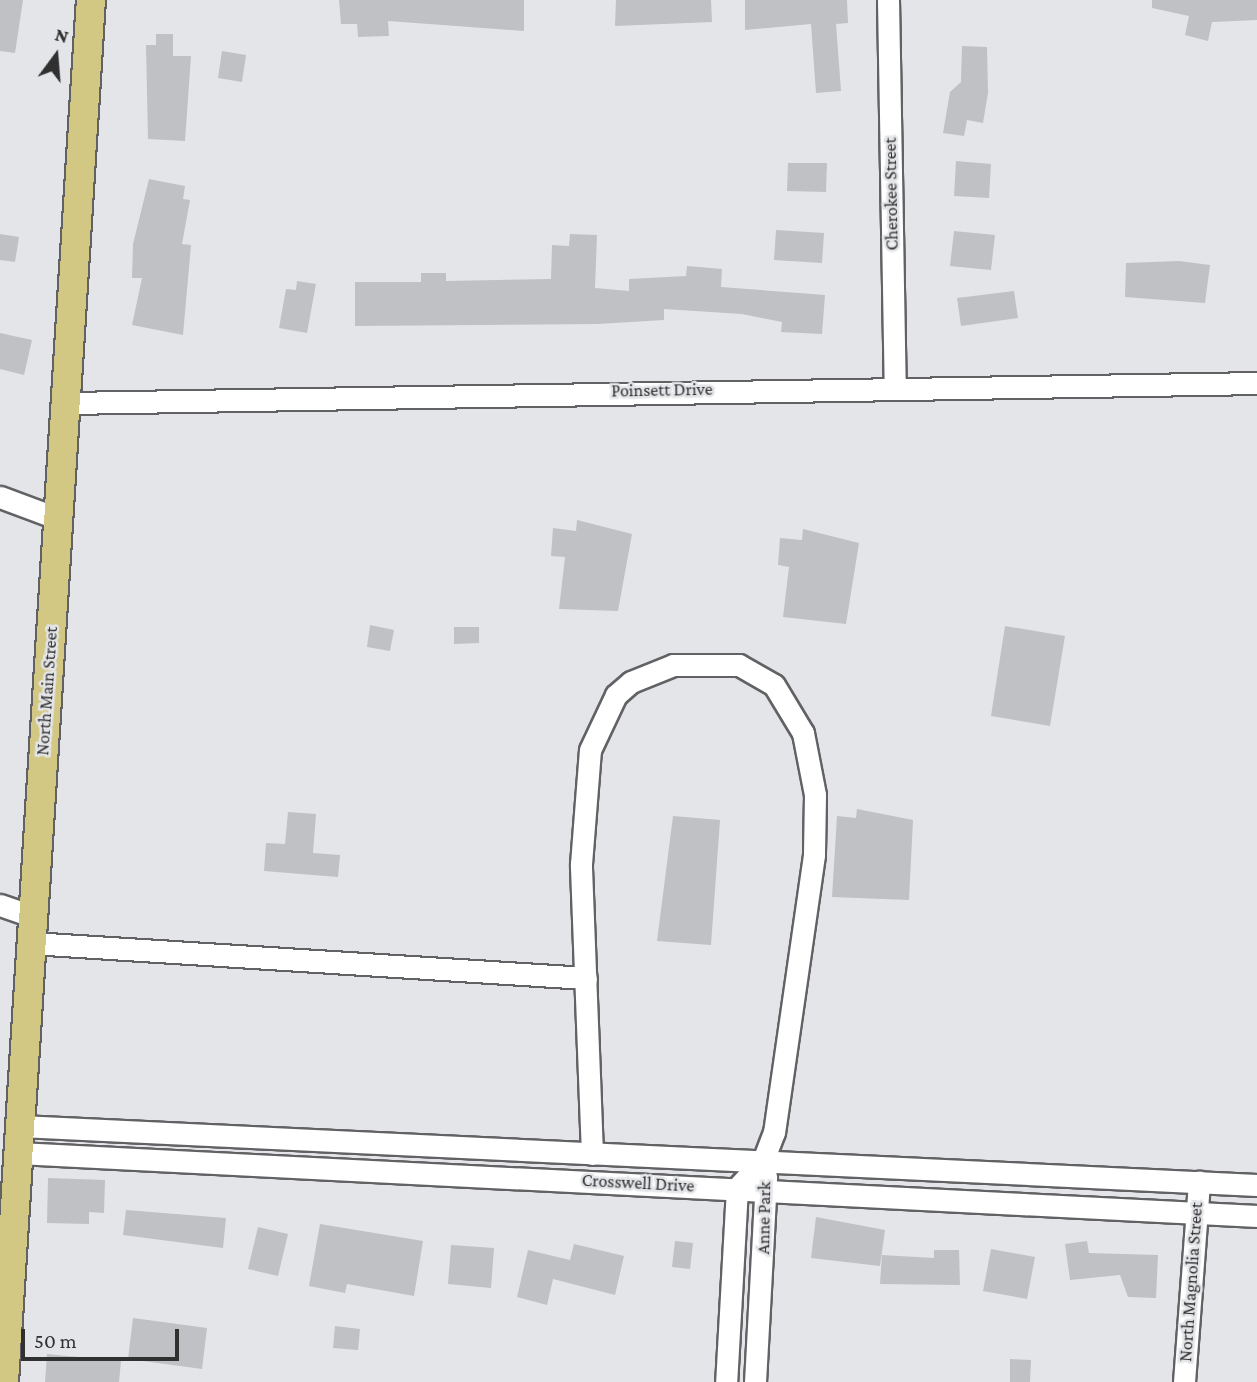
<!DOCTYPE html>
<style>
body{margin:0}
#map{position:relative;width:1257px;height:1382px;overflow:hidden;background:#e4e5e8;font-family:"Crimson Pro",serif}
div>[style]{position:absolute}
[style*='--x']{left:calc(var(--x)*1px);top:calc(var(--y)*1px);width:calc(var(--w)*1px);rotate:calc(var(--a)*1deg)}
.building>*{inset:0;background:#c0c1c4}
.roads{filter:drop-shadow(2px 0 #626265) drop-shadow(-2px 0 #626265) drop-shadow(0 2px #626265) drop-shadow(0 -2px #626265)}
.minor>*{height:21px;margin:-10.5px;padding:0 10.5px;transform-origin:10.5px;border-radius:10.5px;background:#fff}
.major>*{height:28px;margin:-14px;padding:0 14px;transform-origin:14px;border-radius:14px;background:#d3c784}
span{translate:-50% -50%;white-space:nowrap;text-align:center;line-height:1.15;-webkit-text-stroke:5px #e4e5e8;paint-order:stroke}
.street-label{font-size:18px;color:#303031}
.north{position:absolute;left:21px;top:21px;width:70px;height:70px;-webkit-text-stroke:5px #e4e5e8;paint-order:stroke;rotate:16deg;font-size:19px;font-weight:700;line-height:28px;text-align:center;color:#303031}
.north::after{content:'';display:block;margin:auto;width:24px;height:32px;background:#303031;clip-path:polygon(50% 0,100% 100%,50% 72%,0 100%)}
.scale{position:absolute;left:21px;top:1329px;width:158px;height:32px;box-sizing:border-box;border:4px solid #303031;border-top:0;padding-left:9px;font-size:21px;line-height:24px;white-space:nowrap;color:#303031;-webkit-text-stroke:5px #e4e5e8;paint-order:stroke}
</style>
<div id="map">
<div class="building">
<div style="clip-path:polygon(0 0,23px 0,15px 53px,0 51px)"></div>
<div style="clip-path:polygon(339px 0,524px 0,524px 31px,388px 21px,389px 36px,358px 37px,357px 24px,341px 24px)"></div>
<div style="clip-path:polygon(616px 0,711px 0,712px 22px,615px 26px)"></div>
<div style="clip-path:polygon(745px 0,847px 0,848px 23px,836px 24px,841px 91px,816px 93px,811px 24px,745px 30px)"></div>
<div style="clip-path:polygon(1152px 0,1257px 0,1257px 20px,1212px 22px,1208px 41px,1185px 35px,1189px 16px,1152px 8px)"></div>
<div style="clip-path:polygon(156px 34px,173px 34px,173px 56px,191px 56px,185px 141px,148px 139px,146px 45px,156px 45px)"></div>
<div style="clip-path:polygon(962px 46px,987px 47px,988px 93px,983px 123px,967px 120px,964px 136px,943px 133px,950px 92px,961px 82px)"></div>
<div style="clip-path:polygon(222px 51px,246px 55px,242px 82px,218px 78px)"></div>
<div style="clip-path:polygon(956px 161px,991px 164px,989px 198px,954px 196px)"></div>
<div style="clip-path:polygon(788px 163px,827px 163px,826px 192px,787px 191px)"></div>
<div style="clip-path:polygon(149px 179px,185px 186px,183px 199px,190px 200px,182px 244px,191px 245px,183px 335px,132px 325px,142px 278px,132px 278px,133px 244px)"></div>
<div style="clip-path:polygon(776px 230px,824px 233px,822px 263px,774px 260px)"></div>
<div style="clip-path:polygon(954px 231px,995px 235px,991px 270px,950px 266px)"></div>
<div style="clip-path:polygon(0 234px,19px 237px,15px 262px,0 260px)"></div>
<div style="clip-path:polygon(570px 234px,597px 235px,595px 288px,629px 291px,629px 279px,686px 276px,687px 266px,722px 269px,721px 287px,825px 295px,822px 334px,781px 332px,782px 322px,742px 314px,664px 309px,664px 320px,598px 324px,355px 326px,355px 282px,421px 282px,421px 273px,446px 273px,446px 281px,551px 279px,552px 245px,569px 246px)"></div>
<div style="clip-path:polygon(1179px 261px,1210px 265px,1205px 303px,1125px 297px,1126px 263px)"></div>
<div style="clip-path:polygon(297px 281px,316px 284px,307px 333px,279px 328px,286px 289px,296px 290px)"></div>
<div style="clip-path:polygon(1014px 291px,1018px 318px,961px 326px,957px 298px)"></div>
<div style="clip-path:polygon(0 333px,32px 340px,24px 375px,0 369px)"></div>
<div style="clip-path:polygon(577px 520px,632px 534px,618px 611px,559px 609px,565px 557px,551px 556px,553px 528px,576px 531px)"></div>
<div style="clip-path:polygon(803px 529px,859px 543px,846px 624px,783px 617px,789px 567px,778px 565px,780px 538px,802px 540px)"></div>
<div style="clip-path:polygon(370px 625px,394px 630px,390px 651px,367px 647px)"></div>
<div style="clip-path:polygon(1005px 626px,1065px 636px,1050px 726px,991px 716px)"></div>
<div style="clip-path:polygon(454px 627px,479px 627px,479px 643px,454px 644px)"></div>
<div style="clip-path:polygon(857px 809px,913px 820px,909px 900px,832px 897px,837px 816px,856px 818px)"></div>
<div style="clip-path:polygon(288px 812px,316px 814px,313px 853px,340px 855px,338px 877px,264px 871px,266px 843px,285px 844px)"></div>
<div style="clip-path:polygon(673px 816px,720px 820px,711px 945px,657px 941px)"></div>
<div style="clip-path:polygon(48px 1178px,105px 1180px,104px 1213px,89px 1212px,89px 1224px,47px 1223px)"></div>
<div style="clip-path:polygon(126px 1210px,226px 1218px,223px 1248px,123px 1235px)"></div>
<div style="clip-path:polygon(816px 1217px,885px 1230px,880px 1266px,811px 1258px)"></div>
<div style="clip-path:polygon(320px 1224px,423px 1241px,414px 1296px,347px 1284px,345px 1293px,309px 1286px)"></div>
<div style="clip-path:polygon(258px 1227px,288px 1234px,278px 1276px,248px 1269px)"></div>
<div style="clip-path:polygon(675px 1241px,693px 1243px,690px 1269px,672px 1267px)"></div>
<div style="clip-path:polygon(1087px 1241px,1089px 1253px,1158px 1255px,1156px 1298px,1128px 1297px,1120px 1275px,1070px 1280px,1065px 1244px)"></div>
<div style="clip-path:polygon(574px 1244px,624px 1256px,615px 1295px,553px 1279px,547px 1305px,517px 1297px,528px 1250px,570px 1260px)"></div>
<div style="clip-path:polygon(451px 1245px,494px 1248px,491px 1288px,448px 1284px)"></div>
<div style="clip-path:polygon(991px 1249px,1035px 1257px,1027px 1299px,983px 1291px)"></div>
<div style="clip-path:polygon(934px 1250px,959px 1250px,960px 1285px,880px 1284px,882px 1255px,934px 1258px)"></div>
<div style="clip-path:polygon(133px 1318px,207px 1328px,202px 1369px,128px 1359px)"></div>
<div style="clip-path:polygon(335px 1326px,360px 1329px,358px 1350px,333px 1348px)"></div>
<div style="clip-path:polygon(47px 1354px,121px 1361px,119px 1382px,45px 1382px)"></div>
<div style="clip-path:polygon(1010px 1359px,1031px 1360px,1030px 1382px,1010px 1382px)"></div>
</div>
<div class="roads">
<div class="minor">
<div style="--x:888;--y:0;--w:388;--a:89"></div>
<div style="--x:67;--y:403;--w:1190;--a:-0.96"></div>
<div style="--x:0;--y:497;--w:63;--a:20.4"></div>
<div style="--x:0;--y:905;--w:34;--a:19"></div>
<div style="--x:31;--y:943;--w:556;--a:3.61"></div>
<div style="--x:20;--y:1126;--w:1238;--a:2.73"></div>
<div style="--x:18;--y:1153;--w:1241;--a:2.91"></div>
<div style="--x:592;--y:1154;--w:290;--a:-92.2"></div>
<div style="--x:581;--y:864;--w:114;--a:-85.5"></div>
<div style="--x:590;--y:750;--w:61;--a:-64.7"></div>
<div style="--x:616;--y:695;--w:20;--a:-41"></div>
<div style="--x:631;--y:682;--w:45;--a:-22"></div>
<div style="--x:673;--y:665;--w:66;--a:0"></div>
<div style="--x:739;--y:665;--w:40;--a:29.7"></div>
<div style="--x:774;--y:685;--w:56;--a:58.9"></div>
<div style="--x:803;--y:733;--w:63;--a:79"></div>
<div style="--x:815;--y:795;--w:60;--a:91"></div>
<div style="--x:814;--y:855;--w:280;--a:98.2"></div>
<div style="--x:774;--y:1132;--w:30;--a:111"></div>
<div style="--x:763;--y:1160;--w:38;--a:133"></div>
<div style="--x:737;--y:1188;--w:194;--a:93.2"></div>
<div style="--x:755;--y:1382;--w:206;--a:-86.9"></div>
<div style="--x:1184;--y:1382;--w:201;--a:-85.7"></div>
</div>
<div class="major">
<div style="--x:4;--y:1382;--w:1385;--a:-86.4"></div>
</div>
</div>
<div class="street-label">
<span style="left:891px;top:194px;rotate:-91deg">Cherokee Street</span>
<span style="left:662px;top:390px;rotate:-1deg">Poinsett Drive</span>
<span style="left:47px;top:691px;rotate:-86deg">North Main Street</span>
<span style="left:638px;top:1183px;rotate:3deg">Crosswell Drive</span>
<span style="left:764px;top:1218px;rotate:-89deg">Anne Park</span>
<span style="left:1191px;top:1282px;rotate:-86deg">North Magnolia Street</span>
</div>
<div class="north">N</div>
<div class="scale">50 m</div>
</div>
